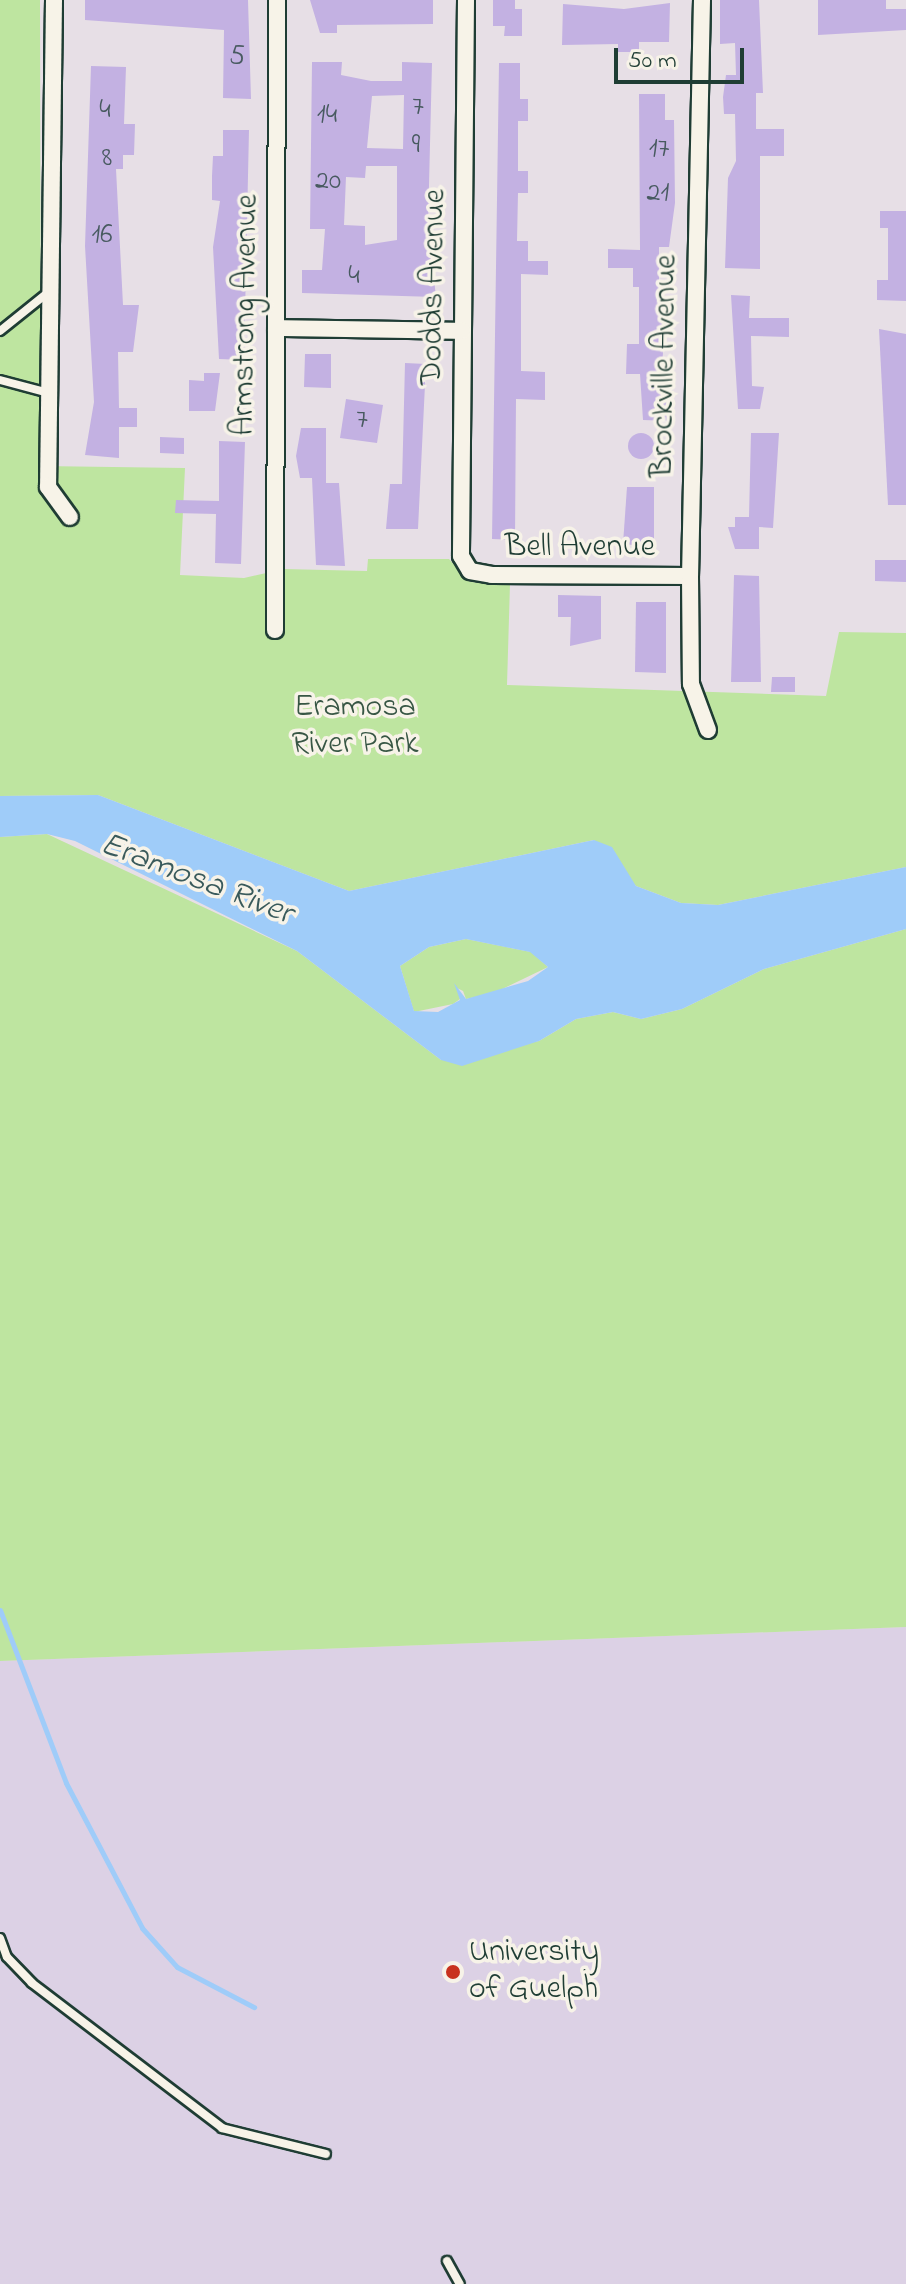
<!DOCTYPE html>
<style>
body{margin:0}
#map{position:relative;width:906px;height:2284px;overflow:hidden;background:#e7dfe6;font-family:"Indie Flower",sans-serif}
div>[style]{position:absolute}
[style*='--x']{left:calc(var(--x)*1px);top:calc(var(--y)*1px);width:calc(var(--w)*1px);rotate:calc(var(--a)*1deg)}
.built>*{inset:0;background:#dcd1e5}
.green>*{inset:0;background:#bee5a0}
.water>*{inset:0;background:#9fccf9}
.stream>*{height:5px;margin:-2.5px;padding:0 2.5px;transform-origin:2.5px;border-radius:2.5px;background:#9fccf9}
.building>*{inset:0;background:#c3b1e2}
.round{border-radius:50%}
.roads{filter:drop-shadow(2px 0 #1f3d34) drop-shadow(-2px 0 #1f3d34) drop-shadow(0 2px #1f3d34) drop-shadow(0 -2px #1f3d34)}
.lane>*{height:8px;margin:-4px;padding:0 4px;transform-origin:4px;border-radius:4px;background:#f7f3e8}
.street>*{height:16px;margin:-8px;padding:0 8px;transform-origin:8px;border-radius:8px;background:#f7f3e8}
.dots>*{width:22px;height:22px;translate:-50% -50%;box-sizing:border-box;border:4px solid #f7f3e8;border-radius:50%}
span{translate:-50% -50%;white-space:nowrap;text-align:center;line-height:1.15;-webkit-text-stroke:7px #f7f3e8;paint-order:stroke}
.number-label{font-size:28px;color:#485a60}
.number-label span{-webkit-text-stroke-width:0}
.street-label{font-size:32px;color:#1f3d34}
.park-label{font-size:32px;color:#375644}
.poi-label{font-size:32px;color:#1f3d34}
.left{translate:0 -50%;text-align:left}
.water-label{font-size:34px;color:#395a5b;font-style:italic}
.scale{position:absolute;left:614px;top:48px;width:130px;height:36px;box-sizing:border-box;border:4px solid #1f3d34;border-top:0;padding-left:10px;font-size:24px;line-height:28px;white-space:nowrap;color:#1f3d34;-webkit-text-stroke:6px #f7f3e8;paint-order:stroke}
</style>
<div id="map">
<div class="built">
<div style="clip-path:polygon(906px 1627px,906px 2284px,0 2284px,0 1661px)"></div>
</div>
<div class="green">
<div style="clip-path:polygon(0 0,40px 0,41px 466px,185px 468px,180px 575px,244px 578px,284px 569px,367px 571px,368px 559px,449px 559px,470px 582px,510px 584px,507px 685px,826px 696px,839px 632px,906px 633px,906px 867px,718px 905px,681px 903px,636px 886px,594px 840px,349px 891px,98px 795px,0 796px)"></div>
<div style="clip-path:polygon(47px 834px,297px 951px,441px 1060px,539px 1041px,576px 1019px,613px 1012px,641px 1019px,682px 1009px,764px 969px,906px 929px,906px 1627px,0 1661px,0 837px)"></div>
<div style="clip-path:polygon(466px 939px,531px 952px,548px 967px,494px 993px,466px 999px,463px 991px,457px 988px,460px 999px,453px 1004px,414px 1012px,400px 966px,429px 947px)"></div>
</div>
<div class="water">
<div style="clip-path:polygon(evenodd,98px 795px,349px 891px,594px 840px,612px 847px,636px 886px,681px 903px,718px 905px,906px 867px,906px 929px,764px 969px,682px 1009px,641px 1019px,613px 1012px,576px 1019px,539px 1041px,462px 1066px,441px 1060px,297px 951px,75px 841px,47px 834px,0 837px,0 796px,98px 795px,466px 939px,530px 952px,548px 967px,528px 981px,466px 999px,454px 983px,460px 1000px,438px 1012px,414px 1011px,400px 966px,429px 947px,466px 939px)"></div>
</div>
<div class="stream">
<div style="--x:0;--y:1610;--w:185;--a:69.1"></div>
<div style="--x:66;--y:1783;--w:164;--a:62.3"></div>
<div style="--x:142;--y:1928;--w:52;--a:48.1"></div>
<div style="--x:177;--y:1967;--w:87;--a:27.5"></div>
</div>
<div class="building">
<div style="clip-path:polygon(85px 0,248px 0,251px 99px,223px 98px,224px 30px,85px 20px)"></div>
<div style="clip-path:polygon(310px 0,433px 0,433px 24px,337px 25px,337px 33px,320px 33px)"></div>
<div style="clip-path:polygon(493px 0,515px 0,515px 9px,522px 9px,522px 36px,504px 36px,505px 26px,493px 26px)"></div>
<div style="clip-path:polygon(720px 0,759px 0,763px 93px,756px 93px,756px 129px,784px 129px,784px 156px,760px 156px,760px 269px,725px 268px,728px 178px,736px 161px,735px 114px,724px 114px,723px 97px,726px 75px,736px 75px,735px 43px,720px 44px)"></div>
<div style="clip-path:polygon(818px 0,886px 0,886px 9px,906px 9px,906px 30px,818px 35px)"></div>
<div style="clip-path:polygon(670px 3px,669px 42px,639px 42px,639px 52px,618px 52px,618px 44px,562px 45px,563px 4px,624px 9px)"></div>
<div style="clip-path:polygon(evenodd,312px 62px,342px 62px,341px 75px,371px 81px,402px 81px,402px 62px,432px 63px,428px 226px,436px 297px,302px 293px,302px 270px,322px 270px,325px 229px,310px 229px,312px 62px,404px 95px,403px 149px,367px 148px,372px 96px,404px 95px,312px 62px,366px 166px,397px 166px,397px 240px,365px 245px,365px 226px,344px 225px,346px 177px,365px 178px,366px 166px)"></div>
<div style="clip-path:polygon(499px 63px,520px 63px,520px 99px,528px 99px,528px 121px,518px 121px,518px 171px,528px 171px,528px 193px,518px 193px,517px 241px,528px 241px,528px 261px,548px 261px,548px 275px,521px 274px,521px 371px,545px 372px,545px 400px,516px 399px,515px 540px,492px 539px)"></div>
<div style="clip-path:polygon(91px 66px,126px 67px,124px 124px,135px 124px,134px 155px,123px 155px,123px 169px,116px 169px,123px 305px,139px 305px,133px 352px,118px 352px,119px 408px,137px 408px,137px 427px,119px 427px,119px 458px,85px 455px,94px 402px,85px 246px)"></div>
<div style="clip-path:polygon(639px 94px,665px 94px,665px 120px,674px 120px,675px 203px,669px 247px,659px 247px,659px 305px,666px 305px,661px 384px,673px 391px,673px 421px,643px 420px,640px 374px,626px 374px,627px 344px,639px 344px,639px 287px,633px 287px,633px 268px,608px 268px,608px 249px,640px 250px)"></div>
<div style="clip-path:polygon(223px 130px,249px 130px,244px 360px,219px 359px,213px 247px,220px 201px,212px 200px,212px 176px,213px 156px,223px 156px)"></div>
<div style="clip-path:polygon(880px 211px,906px 211px,906px 301px,877px 300px,877px 280px,888px 280px,888px 228px,880px 228px)"></div>
<div style="clip-path:polygon(731px 295px,750px 296px,749px 318px,789px 318px,789px 337px,751px 336px,752px 386px,764px 387px,760px 409px,738px 409px)"></div>
<div style="clip-path:polygon(879px 329px,906px 334px,906px 505px,888px 505px)"></div>
<div style="clip-path:polygon(305px 354px,331px 354px,331px 388px,304px 387px)"></div>
<div style="clip-path:polygon(405px 363px,426px 364px,418px 529px,386px 529px,390px 484px,402px 484px)"></div>
<div style="clip-path:polygon(204px 373px,220px 373px,215px 411px,189px 411px,189px 380px,204px 381px)"></div>
<div style="clip-path:polygon(346px 399px,383px 405px,377px 443px,340px 438px)"></div>
<div style="clip-path:polygon(301px 428px,326px 428px,326px 483px,339px 483px,345px 566px,316px 565px,312px 478px,300px 478px,296px 456px)"></div>
<div class="round" style="left:628px;top:433px;width:26px;height:26px"></div>
<div style="clip-path:polygon(751px 433px,779px 433px,773px 528px,759px 527px,759px 549px,735px 549px,728px 527px,735px 527px,735px 517px,749px 517px)"></div>
<div style="clip-path:polygon(160px 437px,184px 438px,184px 454px,160px 453px)"></div>
<div style="clip-path:polygon(219px 441px,245px 442px,241px 564px,215px 563px,216px 514px,175px 513px,176px 500px,219px 501px)"></div>
<div style="clip-path:polygon(627px 487px,654px 487px,654px 547px,623px 544px)"></div>
<div style="clip-path:polygon(875px 560px,906px 560px,906px 582px,875px 581px)"></div>
<div style="clip-path:polygon(734px 575px,759px 576px,761px 682px,731px 682px)"></div>
<div style="clip-path:polygon(558px 595px,601px 596px,601px 639px,570px 646px,571px 617px,558px 617px)"></div>
<div style="clip-path:polygon(636px 602px,666px 602px,666px 673px,635px 672px)"></div>
<div style="clip-path:polygon(772px 677px,795px 677px,795px 692px,771px 692px)"></div>
</div>
<div class="roads">
<div class="lane">
<div style="--x:0;--y:331;--w:65;--a:-38.8"></div>
<div style="--x:0;--y:380;--w:51;--a:14.9"></div>
<div style="--x:0;--y:1938;--w:20;--a:70"></div>
<div style="--x:7;--y:1957;--w:36;--a:46"></div>
<div style="--x:32;--y:1983;--w:239;--a:37.3"></div>
<div style="--x:222;--y:2128;--w:107;--a:14"></div>
<div style="--x:447;--y:2261;--w:26;--a:61"></div>
</div>
<div class="street">
<div style="--x:54;--y:0;--w:487;--a:90.7"></div>
<div style="--x:48;--y:487;--w:37;--a:54"></div>
<div style="--x:466;--y:0;--w:556;--a:90.52"></div>
<div style="--x:461;--y:556;--w:17;--a:59"></div>
<div style="--x:470;--y:571;--w:22;--a:10"></div>
<div style="--x:492;--y:575;--w:198;--a:0.3"></div>
<div style="--x:702;--y:0;--w:576;--a:91.19"></div>
<div style="--x:690;--y:576;--w:108;--a:89.5"></div>
<div style="--x:691;--y:684;--w:49;--a:69.7"></div>
<div style="--x:276;--y:328;--w:186;--a:0.9"></div>
<div style="--x:275;--y:630;--w:630;--a:-89.82"></div>
</div>
</div>
<div class="dots">
<div style="left:453px;top:1972px;background:#c8321e"></div>
</div>
<div class="number-label">
<span style="left:237px;top:57px">5</span>
<span style="left:418px;top:108px">7</span>
<span style="left:105px;top:111px">4</span>
<span style="left:327px;top:116px">14</span>
<span style="left:416px;top:146px">9</span>
<span style="left:659px;top:150px">17</span>
<span style="left:107px;top:159px">8</span>
<span style="left:328px;top:182px">20</span>
<span style="left:658px;top:194px">21</span>
<span style="left:102px;top:236px">16</span>
<span style="left:354px;top:277px">4</span>
<span style="left:362px;top:421px">7</span>
</div>
<div class="street-label">
<span style="left:435px;top:287px;rotate:-89deg">Dodds Avenue</span>
<span style="left:247px;top:315px;rotate:-89deg">Armstrong Avenue</span>
<span style="left:666px;top:366px;rotate:-89deg">Brockville Avenue</span>
<span style="left:580px;top:548px">Bell Avenue</span>
</div>
<div class="park-label">
<span style="left:355px;top:727px">Eramosa<br>River Park</span>
</div>
<div class="poi-label">
<span class="left" style="left:469px;top:1972px">University<br>of Guelph</span>
</div>
<div class="water-label">
<span style="left:196px;top:880px;rotate:21deg">Eramosa River</span>
</div>
<div class="scale">50 m</div>
</div>
